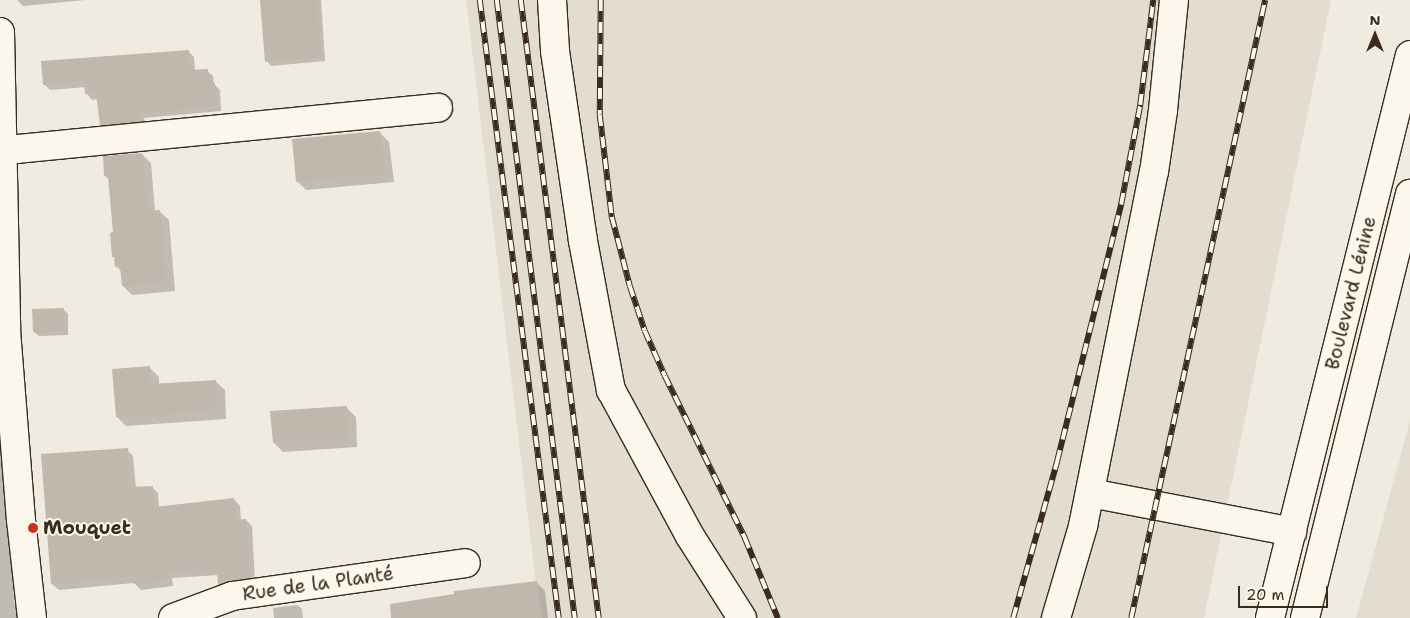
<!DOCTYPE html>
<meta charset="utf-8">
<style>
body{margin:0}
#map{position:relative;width:1410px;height:618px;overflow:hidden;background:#f0ebe0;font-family:"Shantell Sans",sans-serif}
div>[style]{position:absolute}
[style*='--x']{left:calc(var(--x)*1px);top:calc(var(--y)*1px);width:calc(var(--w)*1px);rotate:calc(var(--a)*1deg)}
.built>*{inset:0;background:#e2dcd1}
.shadow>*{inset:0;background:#0003}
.building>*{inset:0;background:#c0b8ad}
.roads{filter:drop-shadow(1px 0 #3b2a1e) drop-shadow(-1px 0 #3b2a1e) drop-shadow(0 1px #3b2a1e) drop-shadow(0 -1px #3b2a1e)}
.minor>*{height:28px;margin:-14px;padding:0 14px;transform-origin:14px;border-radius:14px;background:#fbf7ec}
.major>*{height:28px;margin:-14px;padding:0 14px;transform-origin:14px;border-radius:14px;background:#fbf7ec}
.rail>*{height:5.5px;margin-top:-2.75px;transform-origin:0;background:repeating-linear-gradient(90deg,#fbf7ec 0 11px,#3b2a1e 0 22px);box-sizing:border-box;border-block:1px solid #3b2a1e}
.dots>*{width:14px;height:14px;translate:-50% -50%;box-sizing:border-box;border:2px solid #fbf7ec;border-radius:50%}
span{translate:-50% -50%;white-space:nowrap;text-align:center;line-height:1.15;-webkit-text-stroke:4px #fbf7ec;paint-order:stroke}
.street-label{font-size:19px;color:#3b2a1e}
.poi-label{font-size:19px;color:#3b2a1e;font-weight:700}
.left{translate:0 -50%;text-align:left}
.north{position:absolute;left:1350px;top:10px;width:50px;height:50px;-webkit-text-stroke:4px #fbf7ec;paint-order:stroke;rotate:0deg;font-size:14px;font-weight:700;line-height:20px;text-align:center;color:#3b2a1e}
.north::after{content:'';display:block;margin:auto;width:18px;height:22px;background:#3b2a1e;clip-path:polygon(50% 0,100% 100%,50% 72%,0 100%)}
.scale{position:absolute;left:1238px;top:586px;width:90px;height:22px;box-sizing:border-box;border:2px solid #3b2a1e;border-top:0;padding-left:6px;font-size:15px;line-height:18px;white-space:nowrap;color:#3b2a1e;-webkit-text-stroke:4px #fbf7ec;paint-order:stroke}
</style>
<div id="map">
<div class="built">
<div style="clip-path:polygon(466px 0,1331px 0,1204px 618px,540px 618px)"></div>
<div style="clip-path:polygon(1410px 421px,1410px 618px,1356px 618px)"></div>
</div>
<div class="shadow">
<div style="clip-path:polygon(17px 0,86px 0,23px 6px)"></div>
<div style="clip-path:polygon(261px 0,321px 0,325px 61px,271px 66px,267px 61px)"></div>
<div style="clip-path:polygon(188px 51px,194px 57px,195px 71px,207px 71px,213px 76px,214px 84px,220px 90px,221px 111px,144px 118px,145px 127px,107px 130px,101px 125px,98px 99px,92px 100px,87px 94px,86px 87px,50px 90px,44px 84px)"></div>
<div style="clip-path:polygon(380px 133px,389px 142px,394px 182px,306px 190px,297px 181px)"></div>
<div style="clip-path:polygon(142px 154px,151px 163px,155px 211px,159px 211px,169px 220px,175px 291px,132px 295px,123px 286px,122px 272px,116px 266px,109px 179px,105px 176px)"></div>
<div style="clip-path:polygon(63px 309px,68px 314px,68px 335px,39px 336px,34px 332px)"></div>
<div style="clip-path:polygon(149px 367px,159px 377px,159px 384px,215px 381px,225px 390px,226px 419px,126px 426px,117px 417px)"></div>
<div style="clip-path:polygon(0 399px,14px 601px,15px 607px,23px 618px,0 618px)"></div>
<div style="clip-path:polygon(347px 408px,356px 417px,357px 447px,283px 452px,274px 443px)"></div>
<div style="clip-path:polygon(127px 450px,133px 456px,136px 488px,152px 487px,158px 493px,159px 507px,234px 499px,240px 506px,241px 520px,246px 520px,252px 526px,255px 584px,225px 590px,219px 584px,219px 575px,172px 578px,173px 586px,141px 590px,134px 583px,59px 590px,52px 584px)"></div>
<div style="clip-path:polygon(537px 583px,545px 591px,548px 618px,457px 618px)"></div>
<div style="clip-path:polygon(297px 605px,302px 609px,303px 618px,274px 618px,273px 608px)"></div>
</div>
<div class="building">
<div style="clip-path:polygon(260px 0,317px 0,321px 57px,265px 62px)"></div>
<div style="clip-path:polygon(189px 50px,190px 70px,208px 69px,209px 83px,215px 83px,216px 106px,139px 113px,140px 121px,100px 125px,96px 94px,85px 94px,84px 81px,43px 85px,41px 61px)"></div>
<div style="clip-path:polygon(380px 131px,385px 174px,296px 182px,292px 139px)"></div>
<div style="clip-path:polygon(142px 153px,147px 211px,160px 210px,167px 282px,122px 286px,120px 266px,115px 267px,114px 257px,112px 257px,110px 233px,113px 232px,108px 176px,104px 176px,103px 156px)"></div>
<div style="clip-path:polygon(64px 308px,64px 331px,33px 332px,32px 309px)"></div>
<div style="clip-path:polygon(150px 366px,151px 384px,216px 380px,217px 410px,116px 417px,112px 369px)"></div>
<div style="clip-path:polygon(347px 406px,349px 438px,273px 443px,270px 411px)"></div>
<div style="clip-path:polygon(128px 448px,131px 487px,153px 486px,154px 507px,234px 498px,236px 520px,246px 519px,249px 578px,218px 585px,217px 569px,166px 572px,167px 580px,134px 584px,133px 576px,51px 584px,41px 454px)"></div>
<div style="clip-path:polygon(537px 581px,542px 618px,391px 618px,390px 604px,454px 594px,454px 591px)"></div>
</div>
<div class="roads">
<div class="minor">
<div style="--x:552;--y:0;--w:51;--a:86.6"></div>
<div style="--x:555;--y:51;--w:192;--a:81.6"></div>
<div style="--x:583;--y:241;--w:152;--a:79.4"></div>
<div style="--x:611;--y:390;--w:166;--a:61.6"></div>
<div style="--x:690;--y:536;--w:97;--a:57.6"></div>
<div style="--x:0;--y:32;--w:298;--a:88.8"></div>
<div style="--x:6;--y:330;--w:191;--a:85.5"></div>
<div style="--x:21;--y:520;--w:99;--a:83.6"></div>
<div style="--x:4;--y:149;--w:13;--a:0"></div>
<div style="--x:17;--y:149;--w:423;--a:-5.6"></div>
<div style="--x:1090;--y:493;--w:206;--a:10.9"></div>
<div style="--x:173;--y:618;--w:63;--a:-20.4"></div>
<div style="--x:232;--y:596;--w:236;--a:-8"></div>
<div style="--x:1056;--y:618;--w:96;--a:-73.6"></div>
<div style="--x:1083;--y:526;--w:361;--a:-78.7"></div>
<div style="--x:1154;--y:172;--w:63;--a:-81.7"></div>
<div style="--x:1163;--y:110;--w:111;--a:-84.3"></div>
</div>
<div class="major">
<div style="--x:1270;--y:618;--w:580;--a:-76.04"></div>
<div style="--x:1305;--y:618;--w:437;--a:-76.1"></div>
</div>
</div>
<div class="rail">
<div style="--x:480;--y:0;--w:623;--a:82.72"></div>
<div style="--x:497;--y:0;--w:623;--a:82.81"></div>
<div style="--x:521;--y:0;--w:623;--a:82.81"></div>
<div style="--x:601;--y:0;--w:115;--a:90.5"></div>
<div style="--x:600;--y:115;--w:103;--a:83.3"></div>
<div style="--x:612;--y:217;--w:71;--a:75.4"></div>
<div style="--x:630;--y:286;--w:47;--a:71.6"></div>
<div style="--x:645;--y:331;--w:49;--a:66"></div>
<div style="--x:665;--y:376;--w:181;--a:63.7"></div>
<div style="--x:745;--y:538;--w:87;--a:67.6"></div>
<div style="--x:1013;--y:618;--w:163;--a:-74.3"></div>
<div style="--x:1057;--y:461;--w:265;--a:-76"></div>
<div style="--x:1121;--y:204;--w:101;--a:-79.1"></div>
<div style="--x:1140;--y:105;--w:106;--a:-82.9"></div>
<div style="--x:1131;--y:618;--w:632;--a:-77.77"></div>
</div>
<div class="dots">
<div style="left:33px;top:528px;background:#c8321e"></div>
</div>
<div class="street-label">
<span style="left:1351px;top:293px;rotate:-76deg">Boulevard Lénine</span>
<span style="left:318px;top:584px;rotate:-8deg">Rue de la Planté</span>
</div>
<div class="poi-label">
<span class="left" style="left:43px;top:528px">Mouquet</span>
</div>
<div class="north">N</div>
<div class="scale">20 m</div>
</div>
